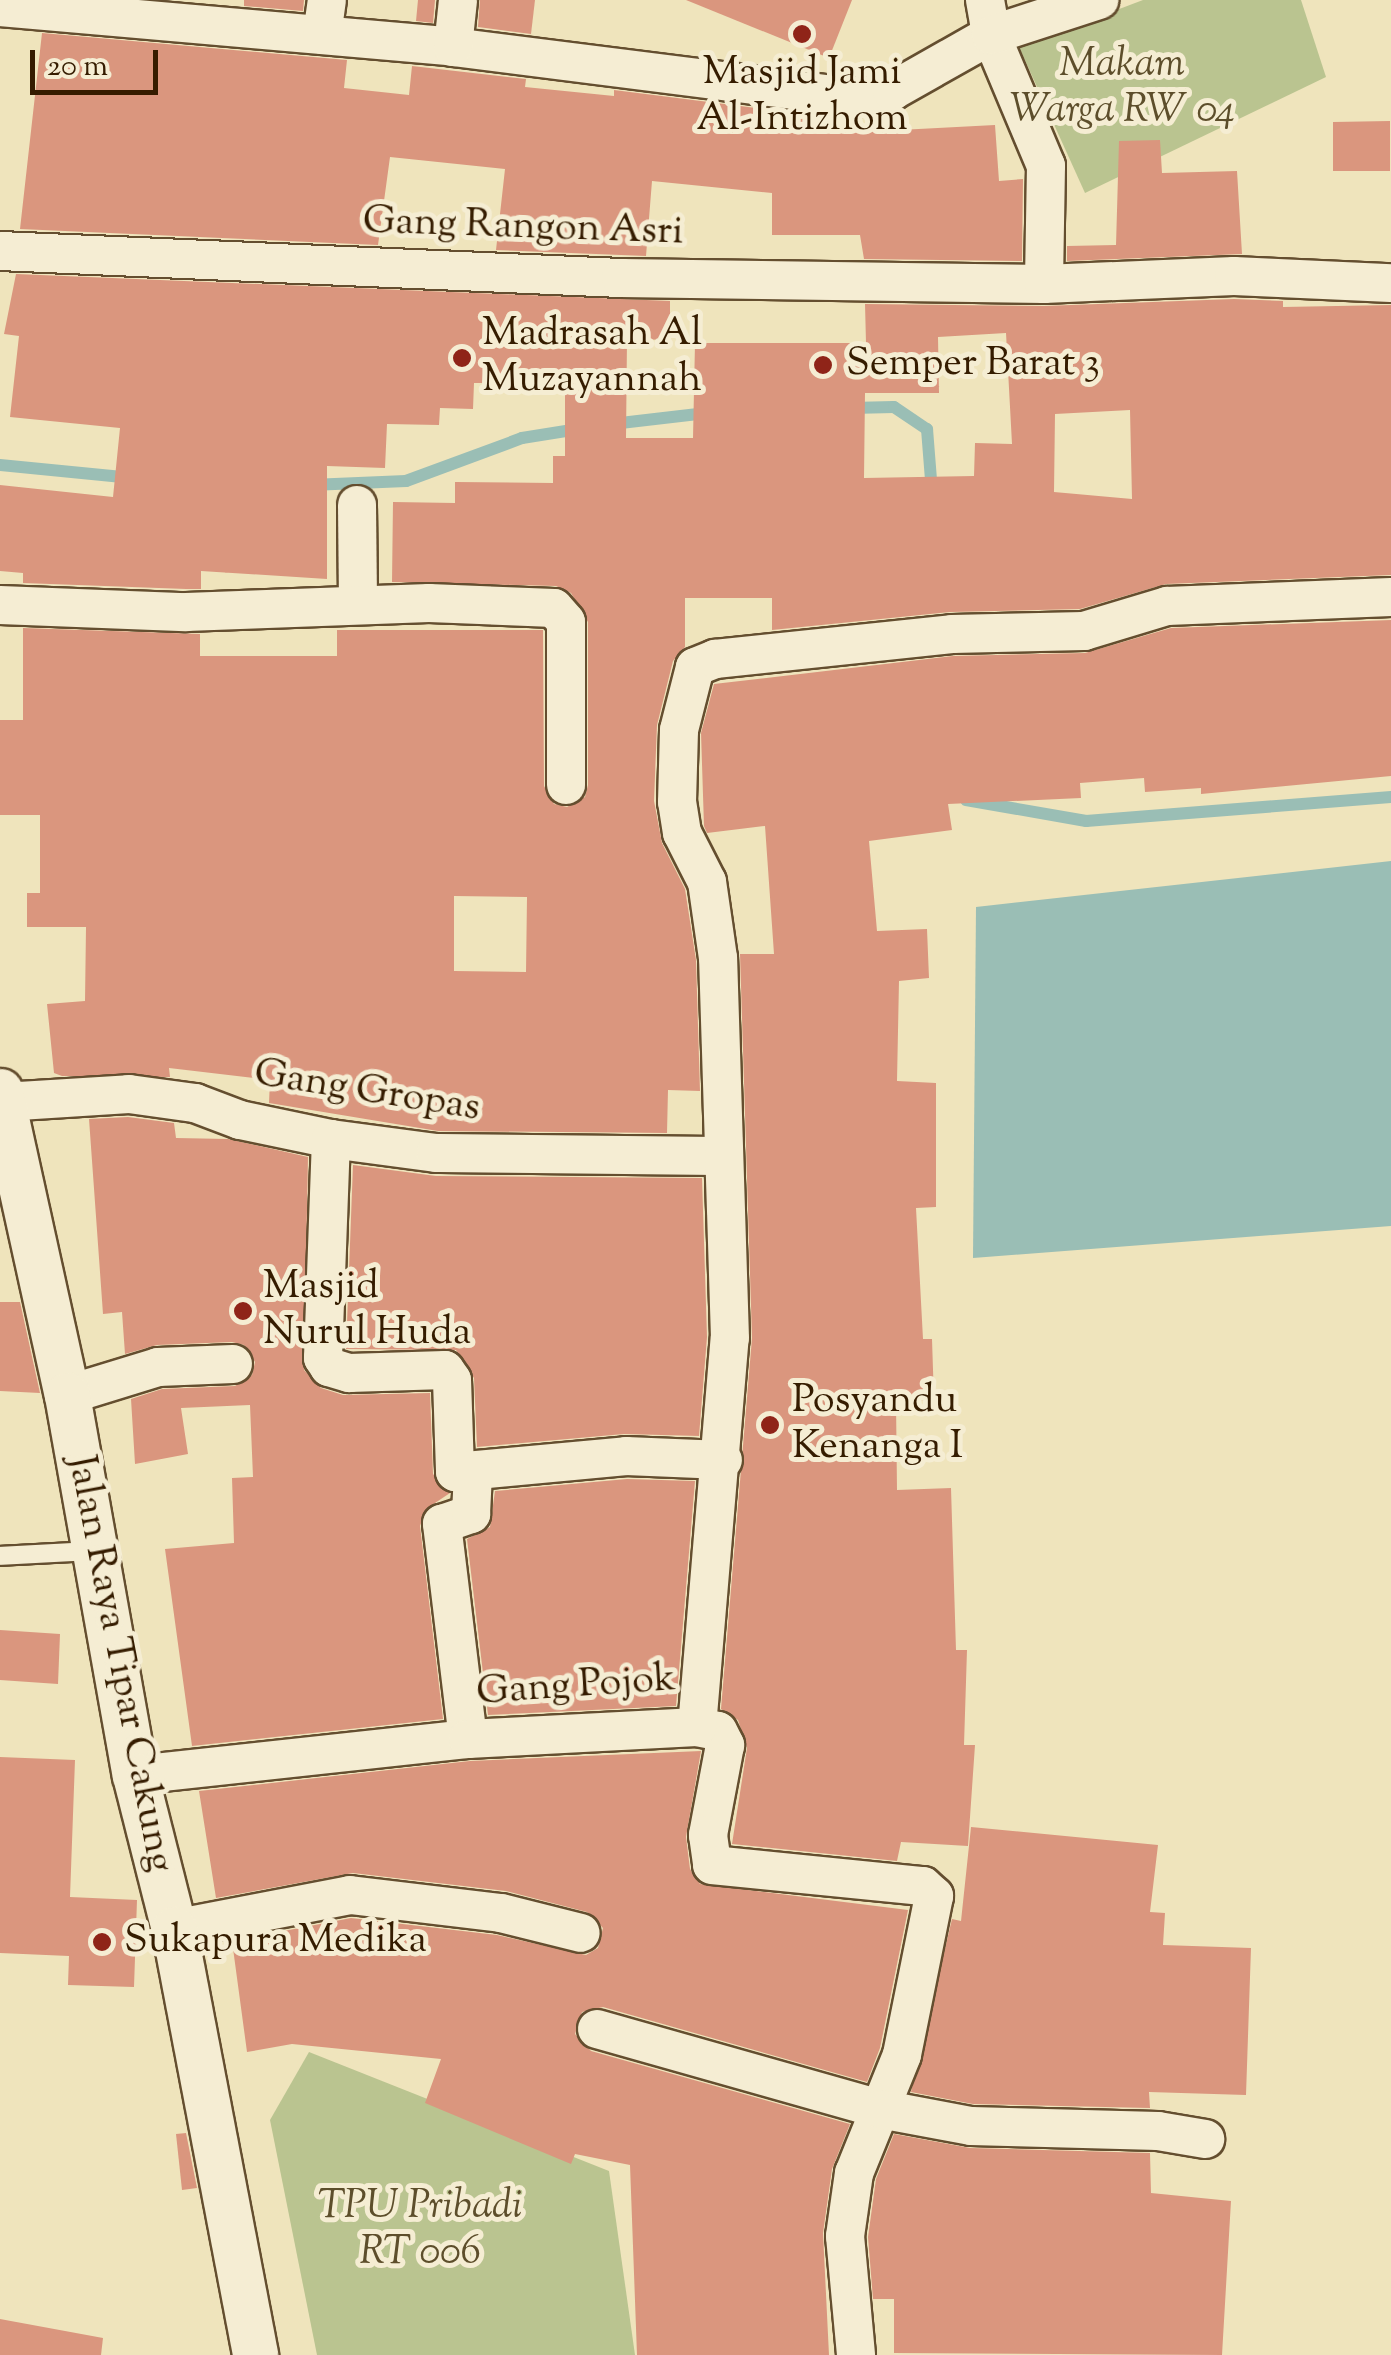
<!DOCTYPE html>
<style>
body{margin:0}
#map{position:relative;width:1391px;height:2355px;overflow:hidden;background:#efe4bc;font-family:"Sorts Mill Goudy",serif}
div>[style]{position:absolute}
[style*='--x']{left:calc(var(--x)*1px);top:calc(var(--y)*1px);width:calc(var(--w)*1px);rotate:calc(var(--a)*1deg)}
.green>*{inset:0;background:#bac490}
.water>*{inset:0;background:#9abeb5}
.stream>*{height:12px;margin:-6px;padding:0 6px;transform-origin:6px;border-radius:6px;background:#9abeb5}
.building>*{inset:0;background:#da967e}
.roads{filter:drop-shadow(2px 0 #644e2f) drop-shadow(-2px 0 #644e2f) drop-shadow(0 2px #644e2f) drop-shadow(0 -2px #644e2f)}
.service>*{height:18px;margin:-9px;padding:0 9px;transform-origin:9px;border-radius:9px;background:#f5edd3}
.minor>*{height:38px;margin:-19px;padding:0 19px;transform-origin:19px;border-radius:19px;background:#f5edd3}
.tertiary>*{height:45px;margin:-22.5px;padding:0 22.5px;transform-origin:22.5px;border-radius:22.5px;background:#f5edd3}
.dots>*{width:28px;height:28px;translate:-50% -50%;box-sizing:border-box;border:5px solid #f5edd3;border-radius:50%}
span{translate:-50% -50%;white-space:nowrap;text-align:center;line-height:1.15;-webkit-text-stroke:10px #f5edd3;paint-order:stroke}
.park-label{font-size:40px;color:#5d4e2b;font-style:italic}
.poi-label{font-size:40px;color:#351c00}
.left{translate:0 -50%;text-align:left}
.street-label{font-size:40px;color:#351c00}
.scale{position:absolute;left:30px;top:50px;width:128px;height:45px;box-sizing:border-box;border:5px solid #351c00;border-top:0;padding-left:12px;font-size:30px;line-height:35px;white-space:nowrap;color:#351c00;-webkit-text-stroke:8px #f5edd3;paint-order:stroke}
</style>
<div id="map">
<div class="green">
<div style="clip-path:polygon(1143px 0,1301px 0,1326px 77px,1085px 193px,1019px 47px)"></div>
<div style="clip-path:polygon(309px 2052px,609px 2171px,635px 2355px,317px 2355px,270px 2120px)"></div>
</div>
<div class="water">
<div style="clip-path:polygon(1391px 861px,1391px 1226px,973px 1258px,976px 907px)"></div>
</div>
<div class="stream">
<div style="--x:851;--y:408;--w:43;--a:-1.3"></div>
<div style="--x:894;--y:407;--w:40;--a:34"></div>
<div style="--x:927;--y:429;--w:63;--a:85.5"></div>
<div style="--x:612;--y:424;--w:95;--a:-6.7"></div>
<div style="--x:0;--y:465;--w:133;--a:5.6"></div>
<div style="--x:311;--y:485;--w:95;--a:-2.4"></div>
<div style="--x:406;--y:481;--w:124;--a:-20.3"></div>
<div style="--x:522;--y:438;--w:57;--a:-9.1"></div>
<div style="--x:966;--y:800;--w:122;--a:9.9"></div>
<div style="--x:1086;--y:821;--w:306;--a:-4.5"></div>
</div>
<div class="building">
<div style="clip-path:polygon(244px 0,304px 0,303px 11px,244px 6px)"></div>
<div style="clip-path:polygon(418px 0,435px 0,433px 23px,416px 21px)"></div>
<div style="clip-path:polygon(480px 0,535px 0,531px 34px,478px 27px)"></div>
<div style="clip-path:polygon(686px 0,852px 0,829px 58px)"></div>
<div style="clip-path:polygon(42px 33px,347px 60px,344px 88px,409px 95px,412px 66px,526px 79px,525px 87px,614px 96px,614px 90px,842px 119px,842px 133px,995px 125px,999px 181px,1023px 179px,1022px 261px,864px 259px,860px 235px,772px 235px,772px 193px,652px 181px,646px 256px,496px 250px,505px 169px,390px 157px,378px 245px,20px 229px)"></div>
<div style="clip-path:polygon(1390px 121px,1390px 171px,1333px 171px,1333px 122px)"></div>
<div style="clip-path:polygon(1160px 140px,1162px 173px,1237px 171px,1242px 254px,1067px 261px,1067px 246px,1116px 245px,1119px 141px)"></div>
<div style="clip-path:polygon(evenodd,16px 274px,670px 301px,670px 340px,627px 339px,626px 438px,693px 438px,695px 343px,866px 343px,865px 304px,1044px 306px,1234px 299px,1283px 301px,1283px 307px,1391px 305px,1391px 575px,1166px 584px,1080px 609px,950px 612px,772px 630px,772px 598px,685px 598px,685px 647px,673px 661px,657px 725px,654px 801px,662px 843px,685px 889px,696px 960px,700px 1091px,668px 1090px,667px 1133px,438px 1131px,269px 1103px,270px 1080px,169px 1068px,170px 1077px,62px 1076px,54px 1073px,47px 1004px,85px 1001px,86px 927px,27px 927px,27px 893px,40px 893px,40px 815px,0 815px,0 720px,23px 720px,23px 628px,200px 634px,200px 656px,337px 656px,337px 630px,543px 630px,544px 786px,554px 804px,567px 807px,585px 797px,588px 785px,588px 622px,571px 593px,556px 586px,392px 582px,393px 502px,455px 503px,455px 482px,553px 483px,553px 456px,565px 456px,565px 383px,474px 383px,473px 409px,440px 408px,439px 425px,387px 424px,385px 468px,327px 466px,327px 579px,201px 571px,201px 589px,186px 589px,23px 583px,23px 573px,0 571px,0 485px,113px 497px,120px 428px,10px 417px,19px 336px,4px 334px,16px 274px,1006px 333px,1012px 444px,975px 443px,974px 476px,864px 478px,865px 393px,939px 393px,938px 337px,1006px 333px,16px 274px,1130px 410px,1132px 499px,1054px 492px,1055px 414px,1130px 410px,16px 274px,454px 896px,527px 897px,526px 972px,454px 971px,454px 896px)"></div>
<div style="clip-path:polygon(1391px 620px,1391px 776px,1201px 794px,1201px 788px,1145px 792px,1144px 778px,1080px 783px,1081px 798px,948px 804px,952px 830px,869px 841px,877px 931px,927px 929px,929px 978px,899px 981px,897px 1081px,936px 1083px,936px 1207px,916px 1208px,923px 1339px,932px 1339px,934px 1400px,896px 1401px,897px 1490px,951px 1488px,956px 1650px,967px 1650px,964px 1745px,975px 1745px,968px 1846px,901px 1842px,897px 1861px,732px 1844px,747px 1748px,738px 1720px,721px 1709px,752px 1338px,740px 954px,774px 954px,765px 826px,707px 833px,704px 826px,701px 733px,714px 684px,953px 656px,1085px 653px,1171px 628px)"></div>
<div style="clip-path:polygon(128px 1117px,174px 1123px,176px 1138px,228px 1139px,308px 1157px,304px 1370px,321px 1388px,343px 1395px,430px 1393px,433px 1474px,450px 1493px,426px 1509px,420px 1526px,443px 1719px,192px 1746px,165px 1549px,234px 1543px,232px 1478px,253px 1477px,250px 1405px,181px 1408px,188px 1454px,135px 1464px,131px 1399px,162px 1389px,235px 1386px,252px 1375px,255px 1362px,244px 1345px,232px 1342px,157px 1345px,125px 1354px,122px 1312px,103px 1314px,89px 1119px)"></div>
<div style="clip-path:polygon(353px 1165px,436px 1176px,702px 1178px,707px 1337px,699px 1436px,624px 1434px,477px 1447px,474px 1378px,456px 1350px,346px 1349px)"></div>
<div style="clip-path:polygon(0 1302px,20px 1302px,40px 1393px,0 1391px)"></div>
<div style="clip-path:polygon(627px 1479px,695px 1481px,676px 1706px,488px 1715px,467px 1539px,490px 1527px,495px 1491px)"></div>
<div style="clip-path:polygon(0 1630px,60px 1634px,58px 1684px,0 1680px)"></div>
<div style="clip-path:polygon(701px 1751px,686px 1837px,690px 1869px,700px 1884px,908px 1910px,880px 2048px,867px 2082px,603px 2007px,582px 2012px,575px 2034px,591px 2051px,850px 2124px,832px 2169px,823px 2233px,829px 2355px,637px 2355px,630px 2165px,575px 2154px,571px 2164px,425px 2103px,441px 2059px,292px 2044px,247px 2052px,232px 1941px,351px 1918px,497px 1935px,586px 1955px,598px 1948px,603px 1928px,587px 1912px,506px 1891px,353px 1873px,216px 1898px,199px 1791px,470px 1761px)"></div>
<div style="clip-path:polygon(0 1757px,75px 1760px,70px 1897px,137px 1900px,134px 1987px,68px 1985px,69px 1956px,0 1953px)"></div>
<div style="clip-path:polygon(971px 1827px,1158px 1845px,1150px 1912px,1165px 1913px,1163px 1945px,1251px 1948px,1246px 2095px,1149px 2092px,1150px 2108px,973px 2104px,911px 2092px,952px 1919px,961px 1921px)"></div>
<div style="clip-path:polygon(186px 2133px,197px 2188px,182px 2190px,176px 2134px)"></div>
<div style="clip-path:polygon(894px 2134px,970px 2148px,1150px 2153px,1151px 2193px,1231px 2201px,1222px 2355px,894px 2353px,894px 2299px,873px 2299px,868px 2237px,876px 2179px)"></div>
<div style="clip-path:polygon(0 2319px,103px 2338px,101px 2355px,0 2355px)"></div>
</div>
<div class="roads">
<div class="service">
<div style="--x:0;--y:1556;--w:92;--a:-3.1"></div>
</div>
<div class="minor">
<div style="--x:985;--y:0;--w:36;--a:80"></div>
<div style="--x:991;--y:35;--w:142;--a:67.2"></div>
<div style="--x:1046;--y:166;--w:118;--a:91"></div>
<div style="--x:0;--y:7;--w:455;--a:5"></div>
<div style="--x:453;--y:47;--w:404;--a:7.2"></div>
<div style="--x:854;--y:98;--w:39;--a:-10"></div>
<div style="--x:892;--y:91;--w:114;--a:-29.5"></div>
<div style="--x:991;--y:35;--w:114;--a:-18"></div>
<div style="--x:322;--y:35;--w:35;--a:-82"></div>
<div style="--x:453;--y:47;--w:47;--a:-83.9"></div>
<div style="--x:0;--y:251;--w:622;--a:2.49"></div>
<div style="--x:621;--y:278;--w:423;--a:0.8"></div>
<div style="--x:1044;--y:284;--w:190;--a:-2.4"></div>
<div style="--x:1234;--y:276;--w:157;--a:2.6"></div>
<div style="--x:357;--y:505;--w:100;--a:89.4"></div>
<div style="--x:0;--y:605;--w:186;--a:2.2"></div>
<div style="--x:186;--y:612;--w:243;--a:-2.1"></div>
<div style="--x:429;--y:603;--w:125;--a:2.3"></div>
<div style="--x:554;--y:608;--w:18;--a:49"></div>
<div style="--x:566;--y:622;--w:163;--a:90"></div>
<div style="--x:3;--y:1102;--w:126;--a:-3.6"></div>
<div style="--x:129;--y:1094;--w:67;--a:7.8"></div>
<div style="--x:195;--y:1103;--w:48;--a:20.7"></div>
<div style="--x:240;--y:1120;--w:93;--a:11.8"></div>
<div style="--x:331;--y:1139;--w:106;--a:7.6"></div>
<div style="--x:436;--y:1153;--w:285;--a:0.6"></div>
<div style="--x:331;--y:1139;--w:219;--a:92.1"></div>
<div style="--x:323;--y:1358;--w:11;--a:56"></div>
<div style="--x:329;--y:1367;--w:21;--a:17"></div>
<div style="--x:349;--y:1373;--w:96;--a:-1.8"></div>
<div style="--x:445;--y:1370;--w:12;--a:55"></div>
<div style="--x:452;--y:1380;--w:92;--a:88.1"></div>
<div style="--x:455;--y:1472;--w:172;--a:-5.3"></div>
<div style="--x:626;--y:1456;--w:97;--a:2.4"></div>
<div style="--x:67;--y:1395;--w:95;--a:-17.1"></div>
<div style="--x:158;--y:1367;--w:75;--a:-2.3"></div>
<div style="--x:697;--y:1727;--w:21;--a:11"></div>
<div style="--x:718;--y:1731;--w:16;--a:63"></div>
<div style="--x:725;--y:1745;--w:92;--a:100.7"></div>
<div style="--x:708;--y:1835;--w:30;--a:82"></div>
<div style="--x:712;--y:1865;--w:212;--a:5.7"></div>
<div style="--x:923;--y:1886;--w:15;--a:42"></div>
<div style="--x:934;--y:1896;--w:162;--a:101.4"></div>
<div style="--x:902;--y:2055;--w:127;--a:112.1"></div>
<div style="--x:854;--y:2173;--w:64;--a:98.1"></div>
<div style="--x:845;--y:2236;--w:120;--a:84.7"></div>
<div style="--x:468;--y:1739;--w:217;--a:-96.9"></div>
<div style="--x:442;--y:1524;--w:31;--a:-19"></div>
<div style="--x:471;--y:1514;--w:41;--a:-87.2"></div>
<div style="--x:135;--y:1775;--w:335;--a:-6.2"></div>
<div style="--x:468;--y:1739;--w:229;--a:-3"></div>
<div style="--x:697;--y:1727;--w:390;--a:-85.2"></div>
<div style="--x:730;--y:1338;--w:380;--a:-91.8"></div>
<div style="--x:718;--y:958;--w:77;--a:-98.2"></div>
<div style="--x:707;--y:882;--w:55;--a:-117"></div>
<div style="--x:682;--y:833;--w:31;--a:-99"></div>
<div style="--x:677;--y:802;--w:72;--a:-88.4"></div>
<div style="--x:679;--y:730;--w:65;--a:-75.7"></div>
<div style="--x:695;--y:667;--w:22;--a:-22"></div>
<div style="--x:715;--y:659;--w:238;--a:-6"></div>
<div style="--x:952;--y:634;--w:132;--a:-1.3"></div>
<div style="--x:1084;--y:631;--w:87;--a:-16.8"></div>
<div style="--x:1167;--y:606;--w:224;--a:-2.3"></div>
<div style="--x:174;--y:1929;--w:179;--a:-10.9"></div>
<div style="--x:350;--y:1895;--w:152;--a:6.8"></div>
<div style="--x:501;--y:1913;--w:82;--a:14"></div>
<div style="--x:597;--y:2029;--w:294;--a:15.8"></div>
<div style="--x:880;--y:2109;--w:93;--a:10.6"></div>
<div style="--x:971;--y:2126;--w:187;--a:1.5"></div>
<div style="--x:1158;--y:2131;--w:48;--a:9.7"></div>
</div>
<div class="tertiary">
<div style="--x:0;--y:1091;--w:311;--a:77.6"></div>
<div style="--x:67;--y:1395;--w:386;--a:79.9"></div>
<div style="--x:135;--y:1775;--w:159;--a:75.8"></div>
<div style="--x:174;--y:1929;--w:434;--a:79.2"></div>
</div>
</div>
<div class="dots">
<div style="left:802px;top:34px;background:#8f2418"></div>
<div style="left:462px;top:358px;background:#8f2418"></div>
<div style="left:823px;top:365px;background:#8f2418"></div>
<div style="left:243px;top:1311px;background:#8f2418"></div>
<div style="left:770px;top:1425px;background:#8f2418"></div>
<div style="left:102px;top:1942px;background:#8f2418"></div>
</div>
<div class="park-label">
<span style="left:1122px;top:89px">Makam<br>Warga RW 04</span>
<span style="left:420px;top:2231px">TPU Pribadi<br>RT 006</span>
</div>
<div class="poi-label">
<span style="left:802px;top:97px">Masjid Jami<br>Al-Intizhom</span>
<span class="left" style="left:482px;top:358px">Madrasah Al<br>Muzayannah</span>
<span class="left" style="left:846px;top:365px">Semper Barat 3</span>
<span class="left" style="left:263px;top:1311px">Masjid<br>Nurul Huda</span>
<span class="left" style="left:792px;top:1425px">Posyandu<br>Kenanga I</span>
<span class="left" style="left:124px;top:1942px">Sukapura Medika</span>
</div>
<div class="street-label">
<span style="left:523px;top:228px;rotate:2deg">Gang Rangon Asri</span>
<span style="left:367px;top:1092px;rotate:9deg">Gang Gropas</span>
<span style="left:119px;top:1664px;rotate:79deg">Jalan Raya Tipar Cakung</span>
<span style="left:576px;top:1687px;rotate:-4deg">Gang Pojok</span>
</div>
<div class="scale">20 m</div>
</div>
